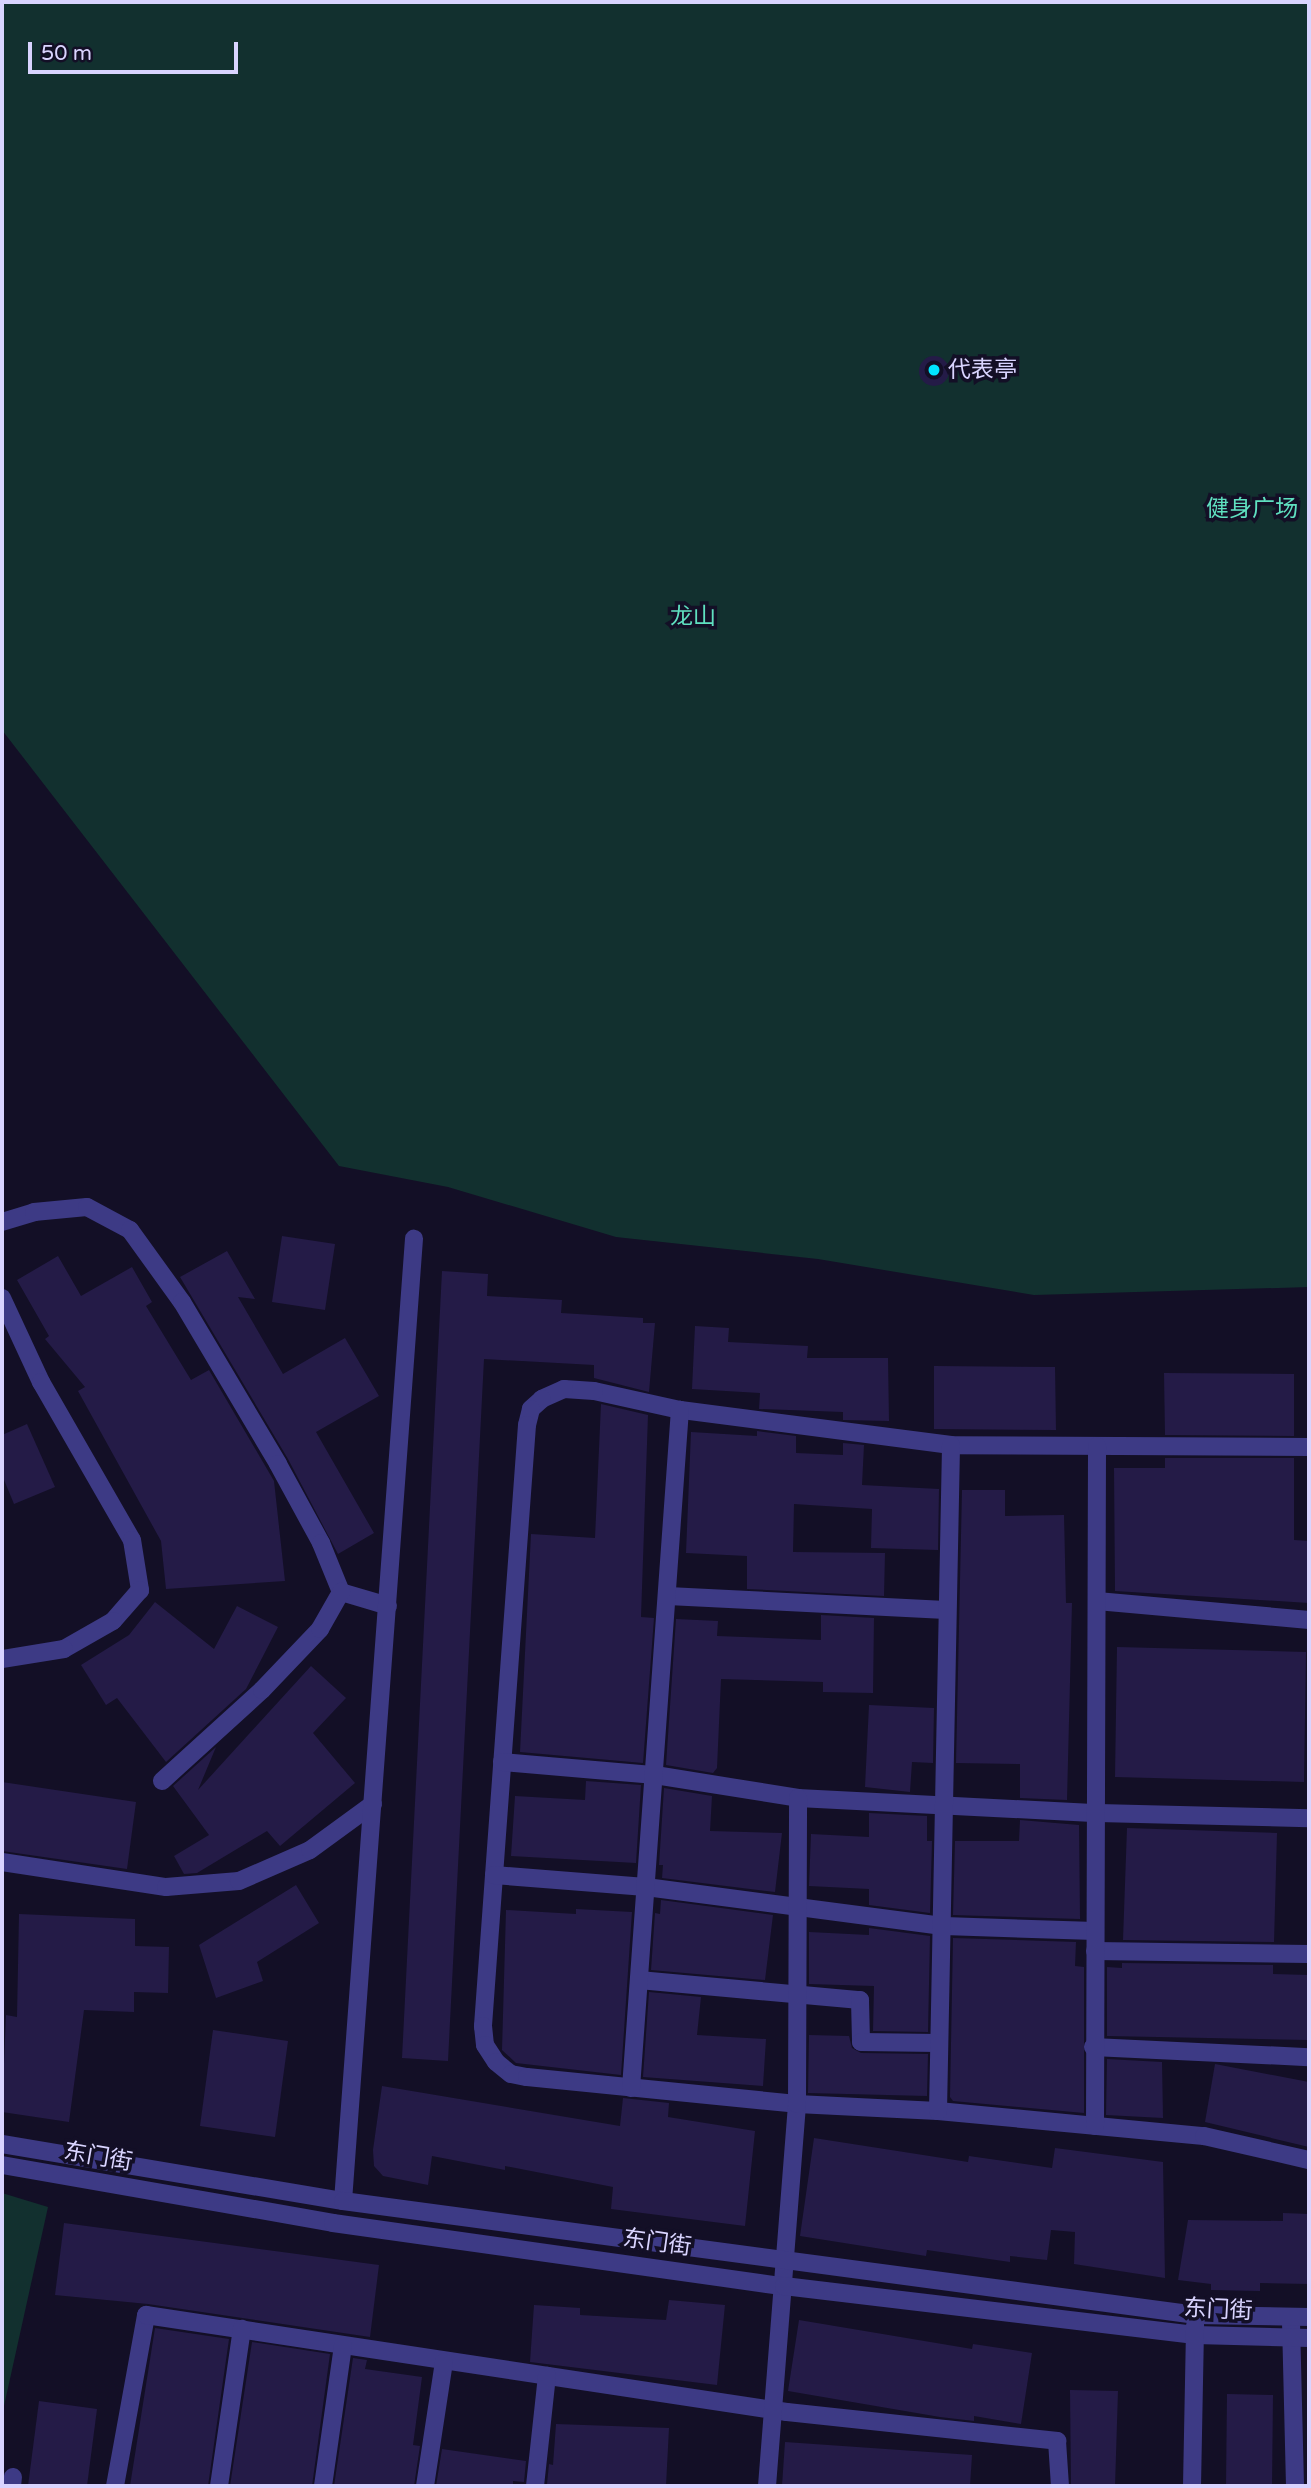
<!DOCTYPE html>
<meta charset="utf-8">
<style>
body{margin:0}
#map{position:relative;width:1311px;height:2488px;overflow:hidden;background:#130f26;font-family:"Varela Round","Noto Sans SC",sans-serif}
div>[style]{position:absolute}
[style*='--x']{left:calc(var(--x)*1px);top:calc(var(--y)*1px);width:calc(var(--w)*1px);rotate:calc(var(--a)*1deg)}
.green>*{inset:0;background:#12302f}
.building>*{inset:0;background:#241b47}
.round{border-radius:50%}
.minor>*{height:18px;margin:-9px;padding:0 9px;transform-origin:9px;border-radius:9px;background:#3d3a85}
.tertiary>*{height:18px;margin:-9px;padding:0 9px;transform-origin:9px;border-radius:9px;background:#3d3a85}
.dots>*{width:19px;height:19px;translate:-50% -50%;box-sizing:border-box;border:4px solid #130f26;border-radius:50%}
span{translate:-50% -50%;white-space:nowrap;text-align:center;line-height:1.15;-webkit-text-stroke:7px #130f26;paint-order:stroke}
.poi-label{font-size:23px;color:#d9d4ff}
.left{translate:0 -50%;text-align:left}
.park-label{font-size:23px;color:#5fe0c0}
.street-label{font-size:23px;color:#d9d4ff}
.frame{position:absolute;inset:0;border:4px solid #d9d4ff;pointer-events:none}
.scale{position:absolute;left:28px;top:42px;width:210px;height:32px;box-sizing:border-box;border:4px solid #d9d4ff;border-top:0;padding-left:9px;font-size:21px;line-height:24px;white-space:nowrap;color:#d9d4ff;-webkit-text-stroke:5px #130f26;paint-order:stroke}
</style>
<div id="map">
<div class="green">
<div style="clip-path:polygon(2px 2px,1309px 2px,1309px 1287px,1034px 1295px,818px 1259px,616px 1237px,448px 1187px,339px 1166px,2px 730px)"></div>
<div style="clip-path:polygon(2px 2193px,48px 2207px,2px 2415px)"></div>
</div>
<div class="building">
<div class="round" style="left:919px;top:356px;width:30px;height:30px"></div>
<div style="clip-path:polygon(282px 1236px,335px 1244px,325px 1310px,272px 1302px)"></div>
<div style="clip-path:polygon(227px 1251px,255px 1299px,238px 1297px,283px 1374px,345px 1338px,379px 1396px,316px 1432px,374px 1533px,338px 1554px,288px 1459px,180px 1277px)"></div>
<div style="clip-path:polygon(58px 1256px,81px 1296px,132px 1267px,152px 1302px,146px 1306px,191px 1380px,209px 1370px,274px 1481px,285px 1581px,166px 1589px,161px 1541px,78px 1391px,85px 1387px,45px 1339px,49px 1336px,17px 1280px)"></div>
<div style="clip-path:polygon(442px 1271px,488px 1274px,487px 1296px,562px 1300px,561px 1313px,643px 1318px,643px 1323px,655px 1323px,649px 1392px,594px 1378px,594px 1365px,484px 1359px,448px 2061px,402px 2058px)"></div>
<div style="clip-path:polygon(695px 1326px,729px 1328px,728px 1342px,808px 1346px,807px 1358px,888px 1358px,889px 1421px,843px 1420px,843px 1412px,759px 1409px,760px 1393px,692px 1389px)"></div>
<div style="clip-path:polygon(934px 1366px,1055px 1367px,1056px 1430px,934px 1429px)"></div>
<div style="clip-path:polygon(1164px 1373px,1294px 1374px,1294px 1436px,1165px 1435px)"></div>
<div style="clip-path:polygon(601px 1404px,648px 1415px,641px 1617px,654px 1618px,643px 1763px,520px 1752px,531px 1534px,595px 1538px)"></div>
<div style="clip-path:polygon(27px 1424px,55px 1487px,14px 1504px,2px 1475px,2px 1435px)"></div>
<div style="clip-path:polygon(757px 1431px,796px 1436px,796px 1453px,843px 1455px,843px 1443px,864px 1445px,862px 1485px,939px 1489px,938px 1550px,871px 1548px,872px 1509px,794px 1504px,793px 1552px,885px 1553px,884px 1596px,747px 1589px,747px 1556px,686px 1553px,691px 1432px,757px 1436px)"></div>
<div style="clip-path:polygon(1165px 1458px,1294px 1458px,1294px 1540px,1309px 1541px,1309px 1603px,1115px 1591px,1114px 1468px,1165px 1468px)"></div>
<div style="clip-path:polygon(962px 1490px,1005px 1490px,1005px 1516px,1064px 1515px,1066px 1603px,1072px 1603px,1067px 1800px,1020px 1798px,1020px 1764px,956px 1763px)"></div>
<div style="clip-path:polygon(155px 1602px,214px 1649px,237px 1606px,278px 1627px,246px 1689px,166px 1762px,117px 1698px,106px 1705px,81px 1665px,129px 1635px)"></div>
<div style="clip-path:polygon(821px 1615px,874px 1618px,873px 1693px,823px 1692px,823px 1682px,721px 1679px,717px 1768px,713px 1773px,666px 1765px,676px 1619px,718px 1621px,717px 1636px,821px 1640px)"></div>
<div style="clip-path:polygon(1117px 1647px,1306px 1652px,1304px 1782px,1115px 1777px)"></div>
<div style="clip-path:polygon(311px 1666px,346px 1698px,313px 1733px,355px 1783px,280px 1846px,267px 1831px,197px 1873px,184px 1874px,174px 1856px,209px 1835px,173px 1786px,216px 1747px,198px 1790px)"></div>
<div style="clip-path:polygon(869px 1705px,934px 1708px,933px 1763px,912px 1762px,910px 1792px,865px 1787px)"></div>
<div style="clip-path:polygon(586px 1781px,641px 1785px,636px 1863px,511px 1856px,515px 1796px,585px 1800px)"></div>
<div style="clip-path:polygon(2px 1782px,136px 1802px,127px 1869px,2px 1851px)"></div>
<div style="clip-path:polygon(664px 1788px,712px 1796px,710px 1831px,782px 1833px,775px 1892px,662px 1878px,663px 1865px,659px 1865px)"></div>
<div style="clip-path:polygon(869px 1813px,927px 1816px,927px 1841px,932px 1841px,930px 1913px,869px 1905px,869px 1889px,809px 1886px,811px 1834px,869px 1837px)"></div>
<div style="clip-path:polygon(1020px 1820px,1079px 1825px,1080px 1919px,953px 1915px,955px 1841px,1019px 1841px)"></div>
<div style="clip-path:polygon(1127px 1828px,1277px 1833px,1274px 1942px,1123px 1940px)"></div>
<div style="clip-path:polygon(296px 1885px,319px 1923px,257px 1962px,263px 1981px,216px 1998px,199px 1945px)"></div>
<div style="clip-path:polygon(661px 1900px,773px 1915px,765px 1980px,651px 1970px,655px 1913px,660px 1914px)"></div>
<div style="clip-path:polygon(576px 1909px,632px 1912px,621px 2075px,516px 2063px,502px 2050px,506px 1910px,576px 1914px)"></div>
<div style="clip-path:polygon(19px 1914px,135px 1919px,135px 1946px,169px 1947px,168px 1993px,134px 1992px,134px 2012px,84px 2010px,69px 2122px,2px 2112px,6px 2015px,17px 2017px)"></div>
<div style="clip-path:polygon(869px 1928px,930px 1936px,928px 2032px,873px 2031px,874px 1986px,809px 1984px,809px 1932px,869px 1935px)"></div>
<div style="clip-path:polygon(953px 1938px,1076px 1942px,1075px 1966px,1084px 1967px,1084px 2113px,953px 2101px,950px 2097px)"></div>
<div style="clip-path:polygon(1122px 1963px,1273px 1965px,1273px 1974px,1309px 1975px,1308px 2040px,1107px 2036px,1107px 1967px,1122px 1968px)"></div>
<div style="clip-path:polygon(649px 1992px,701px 1997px,697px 2035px,766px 2039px,763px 2086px,643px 2077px)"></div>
<div style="clip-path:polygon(213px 2030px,288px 2041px,275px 2137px,200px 2126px)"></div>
<div style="clip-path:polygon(809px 2035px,849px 2036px,852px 2048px,861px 2053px,928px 2054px,927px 2096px,808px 2093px)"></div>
<div style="clip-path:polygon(1107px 2059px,1162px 2062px,1163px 2118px,1106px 2115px)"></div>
<div style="clip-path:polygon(1215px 2064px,1309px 2082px,1309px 2147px,1205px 2122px)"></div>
<div style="clip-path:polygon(382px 2086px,620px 2126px,623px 2098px,669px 2103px,668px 2117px,755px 2131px,745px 2226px,611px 2209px,613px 2187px,505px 2166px,505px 2170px,432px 2156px,428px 2185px,383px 2176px,374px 2166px,373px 2150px)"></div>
<div style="clip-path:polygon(814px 2138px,968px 2162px,969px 2156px,1052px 2168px,1055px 2148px,1163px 2162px,1165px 2278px,1074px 2264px,1075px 2232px,1051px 2230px,1047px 2260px,1010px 2256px,1010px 2262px,927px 2250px,926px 2256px,800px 2236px)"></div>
<div style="clip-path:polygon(1283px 2213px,1309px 2214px,1309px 2284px,1260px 2283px,1260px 2291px,1211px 2290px,1211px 2284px,1178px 2280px,1188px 2220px,1283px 2221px)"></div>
<div style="clip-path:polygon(64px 2223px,379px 2265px,370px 2337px,148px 2304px,55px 2295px)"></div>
<div style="clip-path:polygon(669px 2300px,725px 2305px,717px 2385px,530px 2362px,534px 2305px,580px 2308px,580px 2315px,666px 2320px)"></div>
<div style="clip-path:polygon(799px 2320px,972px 2349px,973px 2344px,1032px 2353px,1021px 2424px,974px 2416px,974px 2421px,940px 2417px,788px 2391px)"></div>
<div style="clip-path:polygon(155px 2328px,229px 2339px,208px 2486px,130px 2486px)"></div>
<div style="clip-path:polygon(252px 2342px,330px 2354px,312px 2486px,230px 2486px)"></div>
<div style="clip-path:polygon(353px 2358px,367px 2360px,365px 2369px,422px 2377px,413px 2445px,420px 2446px,414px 2486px,334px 2486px)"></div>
<div style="clip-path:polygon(1070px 2390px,1118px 2391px,1115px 2486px,1071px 2486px)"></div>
<div style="clip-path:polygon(1227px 2394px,1273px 2395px,1272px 2486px,1226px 2486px)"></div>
<div style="clip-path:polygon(39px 2401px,97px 2409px,87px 2486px,28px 2486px)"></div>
<div style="clip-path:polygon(556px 2424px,669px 2428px,666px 2486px,547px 2484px,549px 2464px,553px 2465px)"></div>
<div style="clip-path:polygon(785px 2442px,972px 2455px,970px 2486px,782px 2486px)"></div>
<div style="clip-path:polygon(442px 2449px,526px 2461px,524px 2482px,513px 2481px,513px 2486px,436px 2486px)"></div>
</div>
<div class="minor">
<div style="--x:2;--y:1222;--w:34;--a:-17"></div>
<div style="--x:34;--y:1212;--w:53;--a:-5.4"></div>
<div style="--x:87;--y:1207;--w:49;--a:28.1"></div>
<div style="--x:130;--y:1230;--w:89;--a:54.2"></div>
<div style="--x:182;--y:1302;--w:188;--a:59.3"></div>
<div style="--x:278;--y:1464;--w:90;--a:61.4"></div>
<div style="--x:321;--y:1543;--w:53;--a:67.8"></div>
<div style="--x:341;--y:1592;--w:49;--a:16.6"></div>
<div style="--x:2;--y:1298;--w:93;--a:65.1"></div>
<div style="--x:41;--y:1382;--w:182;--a:60.1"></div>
<div style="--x:132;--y:1540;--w:51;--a:80.9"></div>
<div style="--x:140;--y:1590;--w:41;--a:131.1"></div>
<div style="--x:113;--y:1621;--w:56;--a:150.3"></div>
<div style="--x:64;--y:1649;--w:63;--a:170.8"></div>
<div style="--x:1309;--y:1447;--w:358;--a:-179.7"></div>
<div style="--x:951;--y:1445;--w:273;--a:-172.6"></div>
<div style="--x:680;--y:1410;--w:88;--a:-167.5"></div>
<div style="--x:594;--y:1391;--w:30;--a:-176"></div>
<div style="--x:564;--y:1389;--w:24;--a:156"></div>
<div style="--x:542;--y:1399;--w:15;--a:138"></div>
<div style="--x:531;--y:1409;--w:16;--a:104"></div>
<div style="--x:527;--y:1425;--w:603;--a:94.19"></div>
<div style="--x:483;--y:2026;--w:19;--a:84"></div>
<div style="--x:485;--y:2045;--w:20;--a:57"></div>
<div style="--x:496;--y:2062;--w:19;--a:39"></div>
<div style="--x:511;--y:2074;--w:16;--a:11"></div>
<div style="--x:527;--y:2077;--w:271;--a:5.7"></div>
<div style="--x:797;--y:2104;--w:141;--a:2.8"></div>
<div style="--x:938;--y:2111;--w:267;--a:5.4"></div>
<div style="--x:1204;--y:2136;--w:108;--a:12.9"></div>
<div style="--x:668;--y:1596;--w:278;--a:2.9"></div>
<div style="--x:1097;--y:1601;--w:213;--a:5.1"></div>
<div style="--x:502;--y:1762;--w:154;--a:4.9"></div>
<div style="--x:655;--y:1775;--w:145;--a:9.1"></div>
<div style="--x:798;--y:1798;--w:300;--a:2.9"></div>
<div style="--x:1098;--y:1813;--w:211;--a:1.4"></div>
<div style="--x:162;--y:1781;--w:135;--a:-42.3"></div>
<div style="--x:262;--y:1690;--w:84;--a:-46.4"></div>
<div style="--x:320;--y:1629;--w:43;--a:-60.4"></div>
<div style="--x:2;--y:1862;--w:166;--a:8.7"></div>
<div style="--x:166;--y:1887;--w:73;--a:-4.7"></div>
<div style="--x:239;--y:1881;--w:77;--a:-23.6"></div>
<div style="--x:310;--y:1850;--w:78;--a:-36.1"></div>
<div style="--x:494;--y:1875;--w:152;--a:4.5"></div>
<div style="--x:646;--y:1887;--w:301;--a:7.5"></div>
<div style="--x:944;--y:1926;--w:151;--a:1.9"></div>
<div style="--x:1095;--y:1951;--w:214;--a:0.8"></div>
<div style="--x:639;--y:1980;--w:222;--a:5.2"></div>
<div style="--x:860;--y:2000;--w:42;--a:88.6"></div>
<div style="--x:861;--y:2042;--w:77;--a:0.7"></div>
<div style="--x:1093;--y:2047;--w:216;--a:2.7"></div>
<div style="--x:631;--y:2088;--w:680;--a:-85.87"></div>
<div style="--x:938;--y:2111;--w:666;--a:-88.88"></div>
<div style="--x:1095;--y:2126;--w:680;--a:-89.83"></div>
<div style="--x:343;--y:2201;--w:965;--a:-85.78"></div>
<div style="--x:1291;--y:2322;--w:164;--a:88.6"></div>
<div style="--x:12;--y:2486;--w:9;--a:-84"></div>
<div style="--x:115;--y:2486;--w:174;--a:-79.7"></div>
<div style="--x:146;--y:2315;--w:648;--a:8.61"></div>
<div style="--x:787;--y:2412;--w:272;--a:6.1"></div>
<div style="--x:1057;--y:2441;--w:45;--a:86.2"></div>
<div style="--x:219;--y:2486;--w:159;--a:-81.7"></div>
<div style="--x:323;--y:2486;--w:142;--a:-81.9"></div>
<div style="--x:425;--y:2486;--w:125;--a:-81.3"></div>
<div style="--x:535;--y:2486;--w:111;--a:-83.8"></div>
<div style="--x:767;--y:2486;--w:383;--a:-85.5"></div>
<div style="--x:797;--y:2104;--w:306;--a:-89.8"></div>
</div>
<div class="tertiary">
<div style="--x:2;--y:2144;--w:346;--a:9.5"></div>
<div style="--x:343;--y:2201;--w:861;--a:7.61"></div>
<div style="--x:1196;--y:2315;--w:113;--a:1"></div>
<div style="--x:2;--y:2165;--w:336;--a:9.9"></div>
<div style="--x:333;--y:2223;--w:455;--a:8"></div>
<div style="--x:784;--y:2286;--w:414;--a:6.8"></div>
<div style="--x:1195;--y:2335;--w:114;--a:1.5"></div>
<div style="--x:1192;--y:2486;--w:161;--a:-88.9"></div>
</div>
<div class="dots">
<div style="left:934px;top:370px;background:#00e5ff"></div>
</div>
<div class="poi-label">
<span class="left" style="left:948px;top:370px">代表亭</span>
</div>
<div class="park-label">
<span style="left:1252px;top:509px">健身广场</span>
<span style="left:693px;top:617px">龙山</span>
</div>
<div class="street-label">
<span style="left:98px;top:2157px;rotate:10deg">东门街</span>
<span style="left:657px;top:2243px;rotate:8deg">东门街</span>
<span style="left:1218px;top:2310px;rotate:3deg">东门街</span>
</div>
<div class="frame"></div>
<div class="scale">50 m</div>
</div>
